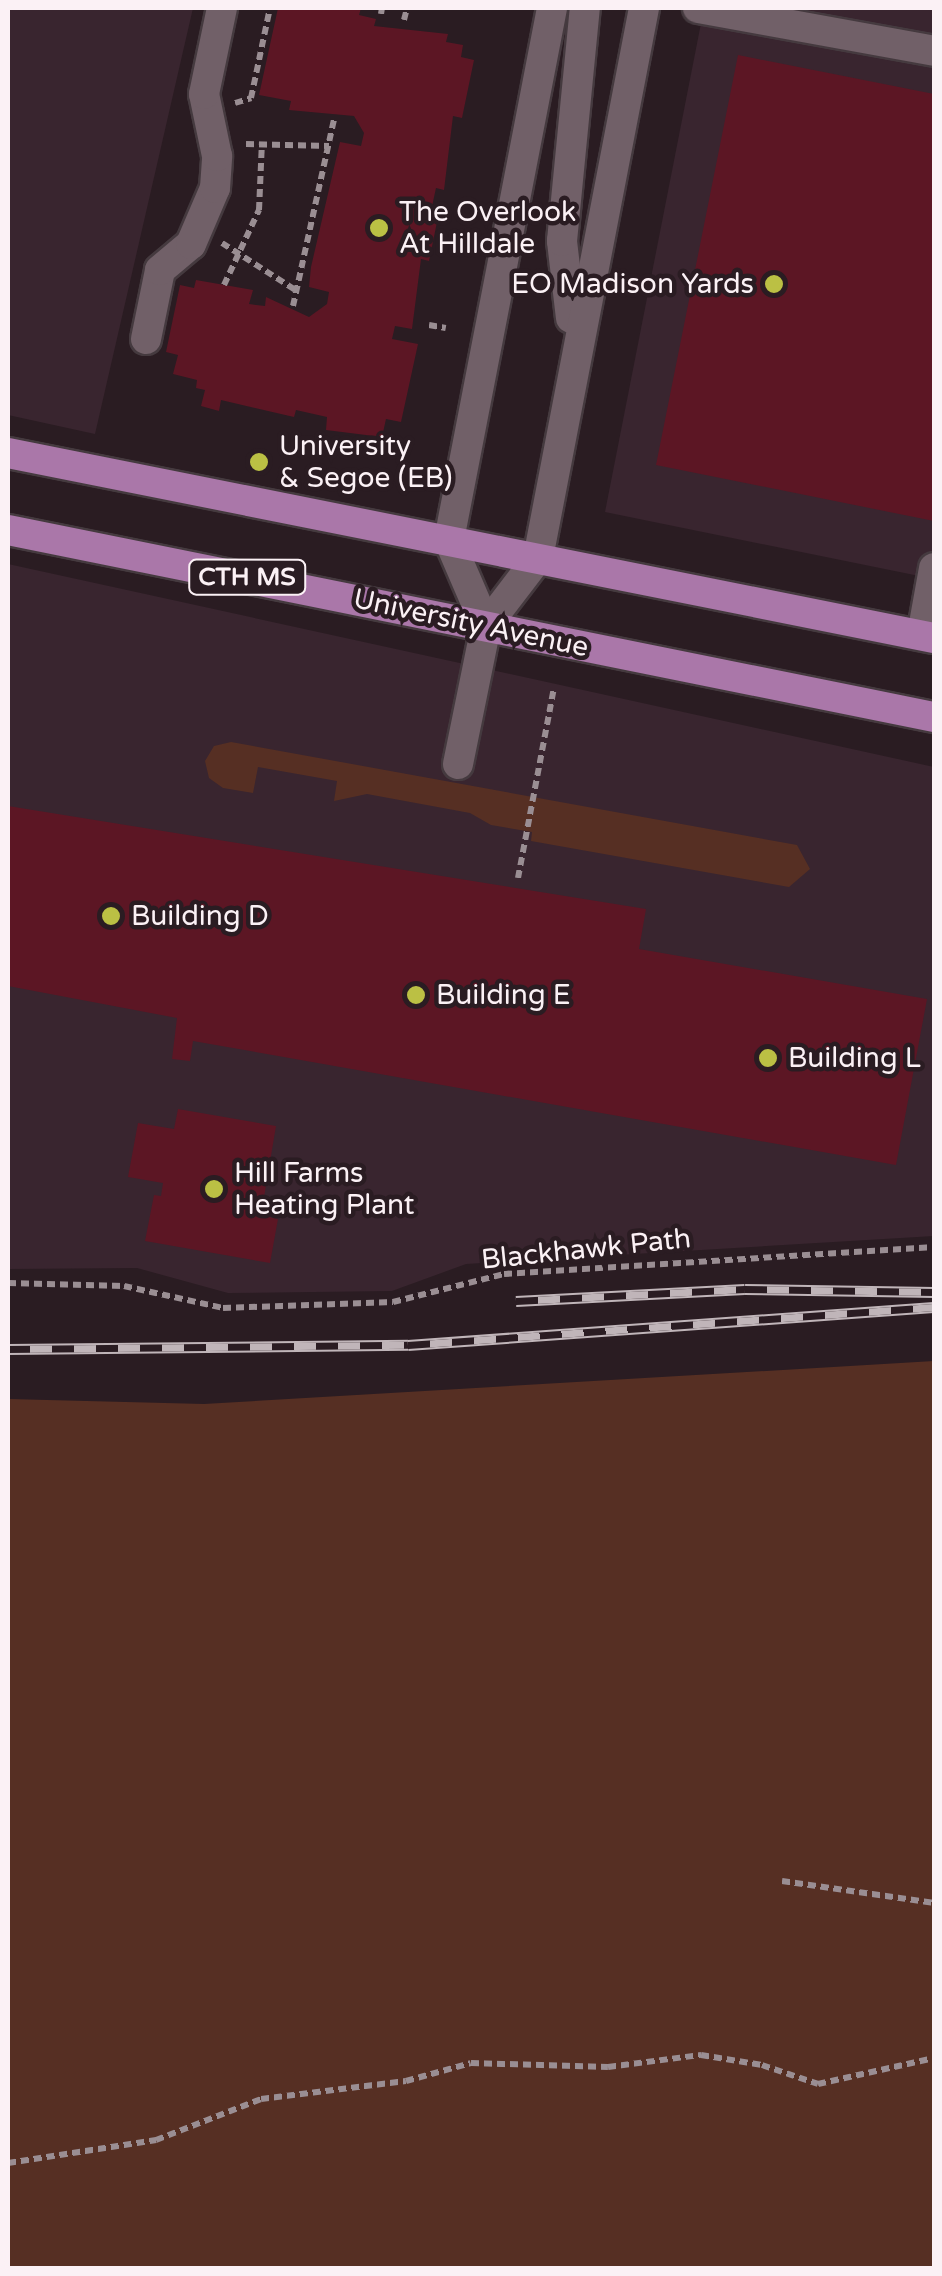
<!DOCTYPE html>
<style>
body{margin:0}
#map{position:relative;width:942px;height:2276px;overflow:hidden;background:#2a1c22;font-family:"Varela Round",sans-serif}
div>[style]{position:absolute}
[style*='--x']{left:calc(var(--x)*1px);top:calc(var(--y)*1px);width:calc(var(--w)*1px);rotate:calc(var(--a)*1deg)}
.built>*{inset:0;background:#39252f}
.green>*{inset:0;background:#562f23}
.building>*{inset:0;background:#5c1624}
.path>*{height:6px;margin-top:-3px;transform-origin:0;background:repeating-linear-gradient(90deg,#9a8e93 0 8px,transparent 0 13px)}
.roads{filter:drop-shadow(2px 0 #453a3f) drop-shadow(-2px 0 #453a3f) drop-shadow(0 2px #453a3f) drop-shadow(0 -2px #453a3f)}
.minor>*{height:30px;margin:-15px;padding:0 15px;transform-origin:15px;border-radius:15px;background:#716068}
.major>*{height:30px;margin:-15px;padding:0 15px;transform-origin:15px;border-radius:15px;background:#aa77a9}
.rail>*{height:11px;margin-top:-5.5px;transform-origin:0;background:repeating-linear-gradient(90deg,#2a1c22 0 22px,#c0b5b9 0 44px);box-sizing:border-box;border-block:2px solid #c0b5b9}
.dots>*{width:28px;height:28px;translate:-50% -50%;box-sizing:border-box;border:5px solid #2a1c22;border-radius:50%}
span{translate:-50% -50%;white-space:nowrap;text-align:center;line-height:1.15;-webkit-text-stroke:9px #2a1c22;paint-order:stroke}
.shield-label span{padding:2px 8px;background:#2a1c22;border:2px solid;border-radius:8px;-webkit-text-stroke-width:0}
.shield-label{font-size:25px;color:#fbf1f5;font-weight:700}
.poi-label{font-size:28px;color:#fbf1f5}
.left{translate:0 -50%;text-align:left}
.right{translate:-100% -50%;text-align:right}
.street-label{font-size:28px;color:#fbf1f5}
.frame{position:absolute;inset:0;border:10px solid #fbf1f5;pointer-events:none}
</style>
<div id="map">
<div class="built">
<div style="clip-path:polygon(8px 8px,193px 8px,95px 434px,8px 415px)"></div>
<div style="clip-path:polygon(704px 8px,934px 8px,934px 579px,605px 512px)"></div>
<div style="clip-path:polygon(8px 564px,934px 767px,934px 1236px,466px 1264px,392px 1291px,228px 1293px,137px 1268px,8px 1269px)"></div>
</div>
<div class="green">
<div style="clip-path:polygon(231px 742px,797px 845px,810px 869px,789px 887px,531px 841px,532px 832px,491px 825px,470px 813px,367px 794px,334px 801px,337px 781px,258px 767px,253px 793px,223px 788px,209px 778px,205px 761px,214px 746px)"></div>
<div style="clip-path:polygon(934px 1361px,934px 2268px,8px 2268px,8px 1399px,204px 1404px)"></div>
</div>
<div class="building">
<div style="clip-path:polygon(278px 8px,361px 8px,359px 15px,376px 19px,374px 26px,448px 34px,446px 42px,463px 45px,461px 57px,474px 60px,462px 118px,453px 116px,444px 190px,436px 188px,429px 220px,437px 222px,429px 261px,421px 259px,412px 329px,395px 326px,392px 339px,418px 344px,401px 422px,386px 419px,382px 437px,326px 430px,327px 417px,296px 410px,294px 417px,221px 400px,219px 411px,201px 406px,205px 390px,196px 388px,197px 380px,173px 374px,178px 355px,166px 352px,180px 285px,194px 288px,196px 280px,253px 290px,249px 304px,265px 306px,266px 297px,309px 317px,327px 304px,329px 292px,309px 287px,311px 267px,340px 142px,361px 146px,364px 133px,354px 116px,289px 110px,291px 101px,259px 95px)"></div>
<div style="clip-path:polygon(738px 55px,934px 94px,934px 521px,656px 465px)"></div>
<div style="clip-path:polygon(8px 806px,646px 909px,639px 949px,927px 999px,896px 1165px,193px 1041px,190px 1061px,172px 1059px,177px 1018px,8px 986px)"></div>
<div style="clip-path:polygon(178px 1109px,276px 1126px,261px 1215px,278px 1219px,270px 1263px,145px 1241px,154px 1195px,161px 1196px,163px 1183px,128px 1177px,138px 1123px,174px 1129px)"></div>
</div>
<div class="path">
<div style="--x:381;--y:14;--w:6;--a:-81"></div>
<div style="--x:404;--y:20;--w:12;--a:-76"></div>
<div style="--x:235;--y:103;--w:17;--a:-17"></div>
<div style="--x:251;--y:98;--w:92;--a:-78.1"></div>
<div style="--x:246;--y:144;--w:83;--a:1.4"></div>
<div style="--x:222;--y:243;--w:89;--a:32.6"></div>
<div style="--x:224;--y:285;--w:83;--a:-65"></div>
<div style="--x:259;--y:210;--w:68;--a:-87.5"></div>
<div style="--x:293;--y:306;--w:191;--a:-77.6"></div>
<div style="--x:429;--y:325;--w:17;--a:10"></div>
<div style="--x:518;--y:878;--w:194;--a:-79.3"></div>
<div style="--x:8;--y:1283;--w:116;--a:1.5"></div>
<div style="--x:124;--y:1286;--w:101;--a:12.5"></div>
<div style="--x:223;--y:1308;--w:170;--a:-2"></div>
<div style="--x:393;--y:1302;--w:114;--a:-14.2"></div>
<div style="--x:504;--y:1274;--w:431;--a:-3.6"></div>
<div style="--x:782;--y:1881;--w:154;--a:8.2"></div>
<div style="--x:8;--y:2163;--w:150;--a:-8.8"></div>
<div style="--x:156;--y:2140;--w:113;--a:-21.3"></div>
<div style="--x:261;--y:2099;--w:146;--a:-7.1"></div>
<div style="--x:406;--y:2081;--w:67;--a:-15.5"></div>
<div style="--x:471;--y:2063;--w:137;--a:1.7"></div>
<div style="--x:608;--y:2067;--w:94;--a:-7.4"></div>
<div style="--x:701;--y:2055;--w:62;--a:9.3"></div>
<div style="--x:762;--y:2065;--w:59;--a:18.7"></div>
<div style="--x:818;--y:2084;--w:119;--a:-12.6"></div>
</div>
<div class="roads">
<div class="minor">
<div style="--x:698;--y:8;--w:240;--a:10.3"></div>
<div style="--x:571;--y:318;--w:78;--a:-96.7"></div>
<div style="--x:562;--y:241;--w:234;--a:-84.4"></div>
<div style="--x:146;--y:339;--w:70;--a:-78.5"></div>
<div style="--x:160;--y:270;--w:40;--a:-40"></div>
<div style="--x:191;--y:244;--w:61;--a:-66.8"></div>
<div style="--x:215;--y:188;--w:32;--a:-86"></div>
<div style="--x:217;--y:156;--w:63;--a:-101.8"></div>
<div style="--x:204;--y:94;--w:88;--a:-78.2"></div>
<div style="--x:486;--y:626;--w:94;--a:-113.3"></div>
<div style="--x:449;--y:540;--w:542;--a:-79.04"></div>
<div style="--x:922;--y:635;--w:68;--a:-79.8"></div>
<div style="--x:458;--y:764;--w:141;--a:-78.5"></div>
<div style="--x:486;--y:626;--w:86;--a:-52.6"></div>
<div style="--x:538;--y:558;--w:560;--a:-79.09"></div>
</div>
<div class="major">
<div style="--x:8;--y:453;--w:944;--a:11.3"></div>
<div style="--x:8;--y:530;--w:945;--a:11.42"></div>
</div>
</div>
<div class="rail">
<div style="--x:516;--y:1301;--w:229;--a:-3"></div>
<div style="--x:745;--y:1289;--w:189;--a:0.9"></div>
<div style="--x:8;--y:1349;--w:400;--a:-0.6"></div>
<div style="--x:408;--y:1345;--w:527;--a:-4.13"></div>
</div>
<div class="dots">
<div style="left:379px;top:228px;background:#bbc044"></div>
<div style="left:774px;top:284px;background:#bbc044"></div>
<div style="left:259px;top:462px;background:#bbc044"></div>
<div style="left:111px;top:916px;background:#bbc044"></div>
<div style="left:416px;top:995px;background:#bbc044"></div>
<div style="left:768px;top:1058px;background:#bbc044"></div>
<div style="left:214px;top:1189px;background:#bbc044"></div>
</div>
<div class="shield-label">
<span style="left:247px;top:577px">CTH MS</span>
</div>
<div class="poi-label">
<span class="left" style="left:399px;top:228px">The Overlook<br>At Hilldale</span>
<span class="right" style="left:754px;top:284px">EO Madison Yards</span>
<span class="left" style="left:279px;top:462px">University<br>&amp; Segoe (EB)</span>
<span class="left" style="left:131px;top:916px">Building D</span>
<span class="left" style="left:436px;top:995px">Building E</span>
<span class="left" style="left:788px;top:1058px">Building L</span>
<span class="left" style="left:234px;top:1189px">Hill Farms<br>Heating Plant</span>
</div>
<div class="street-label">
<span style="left:471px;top:623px;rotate:12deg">University Avenue</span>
<span style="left:586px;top:1249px;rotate:-6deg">Blackhawk Path</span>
</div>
<div class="frame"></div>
</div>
